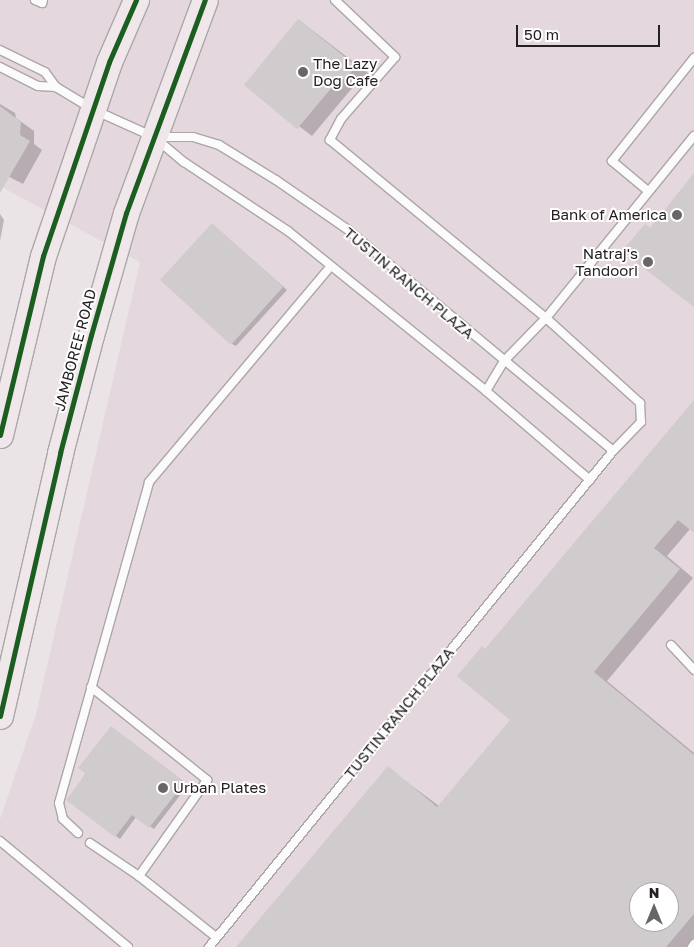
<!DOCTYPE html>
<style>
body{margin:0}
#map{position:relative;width:694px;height:947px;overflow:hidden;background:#eae4e7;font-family:"Golos Text",sans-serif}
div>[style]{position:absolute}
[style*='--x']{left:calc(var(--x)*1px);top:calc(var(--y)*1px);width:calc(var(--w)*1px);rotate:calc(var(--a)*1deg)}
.built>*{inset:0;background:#e5d7de}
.shadow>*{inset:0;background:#0003}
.building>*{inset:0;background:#d0cbcd}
.roads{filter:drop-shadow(1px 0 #aba6a8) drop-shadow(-1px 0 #aba6a8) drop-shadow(0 1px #aba6a8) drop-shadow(0 -1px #aba6a8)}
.lane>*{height:8px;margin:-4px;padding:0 4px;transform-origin:4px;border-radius:4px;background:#fcfbfb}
.primary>*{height:25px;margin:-12.5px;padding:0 12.5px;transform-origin:12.5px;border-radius:12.5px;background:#f0e7eb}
.cycleway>*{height:5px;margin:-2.5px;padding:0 2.5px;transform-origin:2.5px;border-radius:2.5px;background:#1b5e20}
.dots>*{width:14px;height:14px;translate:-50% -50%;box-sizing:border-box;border:2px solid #fff;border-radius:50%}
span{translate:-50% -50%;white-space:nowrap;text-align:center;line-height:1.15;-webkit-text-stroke:4px #fff;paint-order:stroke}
.poi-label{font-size:15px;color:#252022}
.left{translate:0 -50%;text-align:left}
.right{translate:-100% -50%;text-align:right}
.street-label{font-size:15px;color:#252022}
.north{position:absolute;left:629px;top:882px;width:50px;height:50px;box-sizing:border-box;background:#fff;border:1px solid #a8a6a7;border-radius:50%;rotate:0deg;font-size:14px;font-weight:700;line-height:20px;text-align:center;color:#252022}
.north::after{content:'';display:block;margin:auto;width:18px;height:22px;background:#6a6567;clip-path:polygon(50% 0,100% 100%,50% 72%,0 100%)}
.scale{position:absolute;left:516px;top:25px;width:144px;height:22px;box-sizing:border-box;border:2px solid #252022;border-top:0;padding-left:6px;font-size:15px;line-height:18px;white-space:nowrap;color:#252022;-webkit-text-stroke:4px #fff;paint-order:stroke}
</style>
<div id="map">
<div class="built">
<div style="clip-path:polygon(evenodd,0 0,694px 0,694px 947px,0 947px,0 819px,36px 714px,140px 262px,0 186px,0 0,639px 892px,669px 892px,669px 922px,639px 922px,639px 892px)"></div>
</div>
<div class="shadow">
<div style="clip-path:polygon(299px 20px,369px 74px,360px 86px,353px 87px,312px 136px,245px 85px)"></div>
<div style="clip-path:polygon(0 104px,15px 113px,16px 118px,34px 131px,34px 144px,42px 150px,23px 184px,0 172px)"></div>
<div style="clip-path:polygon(0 214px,4px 220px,0 241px)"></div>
<div style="clip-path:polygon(212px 224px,287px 290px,236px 346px,232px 344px)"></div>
<div style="clip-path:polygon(evenodd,694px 402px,694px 531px,690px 529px,667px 556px,693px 578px,607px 681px,694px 753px,694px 938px,686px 947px,238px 947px,388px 768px,439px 806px,512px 720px,486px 650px,694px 402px,639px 892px,669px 892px,669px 922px,639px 922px,639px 892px)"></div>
<div style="clip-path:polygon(115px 730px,188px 785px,154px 829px,136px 817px,120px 839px,68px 800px)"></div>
</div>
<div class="building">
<div style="clip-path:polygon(298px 19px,356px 66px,346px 79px,339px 79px,297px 129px,244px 85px)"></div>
<div style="clip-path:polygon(0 106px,21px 122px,20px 135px,30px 141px,0 193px)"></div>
<div style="clip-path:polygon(694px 173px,694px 307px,622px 251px,645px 224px,650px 228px)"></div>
<div style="clip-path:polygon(212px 223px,283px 287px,231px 345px,160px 280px)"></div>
<div style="clip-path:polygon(evenodd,694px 400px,694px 533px,678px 520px,654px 548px,680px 569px,594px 672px,694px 755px,694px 914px,666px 947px,236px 947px,388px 766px,437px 807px,510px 720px,457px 676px,482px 646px,485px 649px,694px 400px,639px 892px,669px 892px,669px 922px,639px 922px,639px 892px)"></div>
<div style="clip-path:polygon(111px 726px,185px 782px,149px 828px,132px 815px,115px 837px,66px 800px,86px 774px,78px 768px)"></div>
</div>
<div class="roads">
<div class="lane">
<div style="--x:35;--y:0;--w:8;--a:23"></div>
<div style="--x:42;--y:3;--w:3;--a:-72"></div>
<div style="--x:335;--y:0;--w:83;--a:43.5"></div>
<div style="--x:395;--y:57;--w:82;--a:131.1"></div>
<div style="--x:341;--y:119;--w:24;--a:118"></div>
<div style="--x:330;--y:140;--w:280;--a:39.5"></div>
<div style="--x:546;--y:318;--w:127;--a:42.1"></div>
<div style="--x:640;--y:403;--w:19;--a:87"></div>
<div style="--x:641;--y:422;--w:40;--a:134"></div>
<div style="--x:0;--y:50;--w:50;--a:26.1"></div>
<div style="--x:45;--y:72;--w:19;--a:54"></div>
<div style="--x:56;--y:87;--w:44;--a:31.2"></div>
<div style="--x:94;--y:110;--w:66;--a:24.2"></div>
<div style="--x:154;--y:137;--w:39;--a:40"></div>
<div style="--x:184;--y:162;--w:125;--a:33.6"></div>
<div style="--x:288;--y:231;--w:255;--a:38.9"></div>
<div style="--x:486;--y:391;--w:137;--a:40.6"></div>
<div style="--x:0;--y:67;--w:42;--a:26.6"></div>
<div style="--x:38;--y:86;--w:18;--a:3"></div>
<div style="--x:159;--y:137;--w:34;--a:0"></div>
<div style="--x:193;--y:137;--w:27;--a:17"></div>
<div style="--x:219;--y:145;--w:67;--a:31.6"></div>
<div style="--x:276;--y:180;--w:86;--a:34.6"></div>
<div style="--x:347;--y:229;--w:346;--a:39.8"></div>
<div style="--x:613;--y:451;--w:640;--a:129.16"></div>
<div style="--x:648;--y:191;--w:47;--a:-140.2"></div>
<div style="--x:612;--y:161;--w:132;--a:-51.5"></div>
<div style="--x:486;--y:391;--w:35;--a:-59"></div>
<div style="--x:504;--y:361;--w:60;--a:-45.7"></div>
<div style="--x:546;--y:318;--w:235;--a:-50.9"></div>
<div style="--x:671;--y:645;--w:34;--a:47"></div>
<div style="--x:91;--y:687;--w:149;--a:38.7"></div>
<div style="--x:207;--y:780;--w:118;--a:125.3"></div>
<div style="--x:139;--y:876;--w:98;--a:38.4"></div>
<div style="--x:78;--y:833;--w:21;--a:-137"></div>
<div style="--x:63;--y:819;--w:16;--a:-104"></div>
<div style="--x:59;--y:803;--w:333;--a:-74.3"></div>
<div style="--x:149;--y:482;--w:281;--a:-49.9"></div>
<div style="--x:0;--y:841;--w:166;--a:39.6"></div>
<div style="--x:90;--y:843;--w:59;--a:34"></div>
<div style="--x:692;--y:947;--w:4;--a:-56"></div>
</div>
<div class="primary">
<div style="--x:0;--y:435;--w:184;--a:-76.5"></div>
<div style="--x:43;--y:256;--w:205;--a:-71.2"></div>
<div style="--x:109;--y:62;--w:68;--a:-66.5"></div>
<div style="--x:0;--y:716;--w:270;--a:-77.1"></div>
<div style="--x:60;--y:453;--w:122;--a:-75.3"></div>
<div style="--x:91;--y:335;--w:127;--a:-74"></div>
<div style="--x:126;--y:213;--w:227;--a:-69.7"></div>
</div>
</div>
<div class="cycleway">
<div style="--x:0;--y:435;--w:184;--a:-76.5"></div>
<div style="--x:43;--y:256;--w:205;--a:-71.2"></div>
<div style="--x:109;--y:62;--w:68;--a:-66.5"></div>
<div style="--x:0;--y:716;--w:270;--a:-77.1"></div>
<div style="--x:60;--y:453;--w:122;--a:-75.3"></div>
<div style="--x:91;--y:335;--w:127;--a:-74"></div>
<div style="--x:126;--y:213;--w:227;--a:-69.7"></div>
</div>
<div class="dots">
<div style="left:303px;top:72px;background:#6a6567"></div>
<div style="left:677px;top:215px;background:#6a6567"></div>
<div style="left:648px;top:262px;background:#6a6567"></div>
<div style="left:163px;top:788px;background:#6a6567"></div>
</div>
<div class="poi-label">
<span class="left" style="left:313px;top:72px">The Lazy<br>Dog Cafe</span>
<span class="right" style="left:667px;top:215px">Bank of America</span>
<span class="right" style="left:638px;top:262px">Natraj's<br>Tandoori</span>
<span class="left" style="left:173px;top:788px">Urban Plates</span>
</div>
<div class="street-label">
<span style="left:409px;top:283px;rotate:40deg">TUSTIN RANCH PLAZA</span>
<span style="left:75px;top:350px;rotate:-75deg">JAMBOREE ROAD</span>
<span style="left:399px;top:713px;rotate:-51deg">TUSTIN RANCH PLAZA</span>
</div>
<div class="north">N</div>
<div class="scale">50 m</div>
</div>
